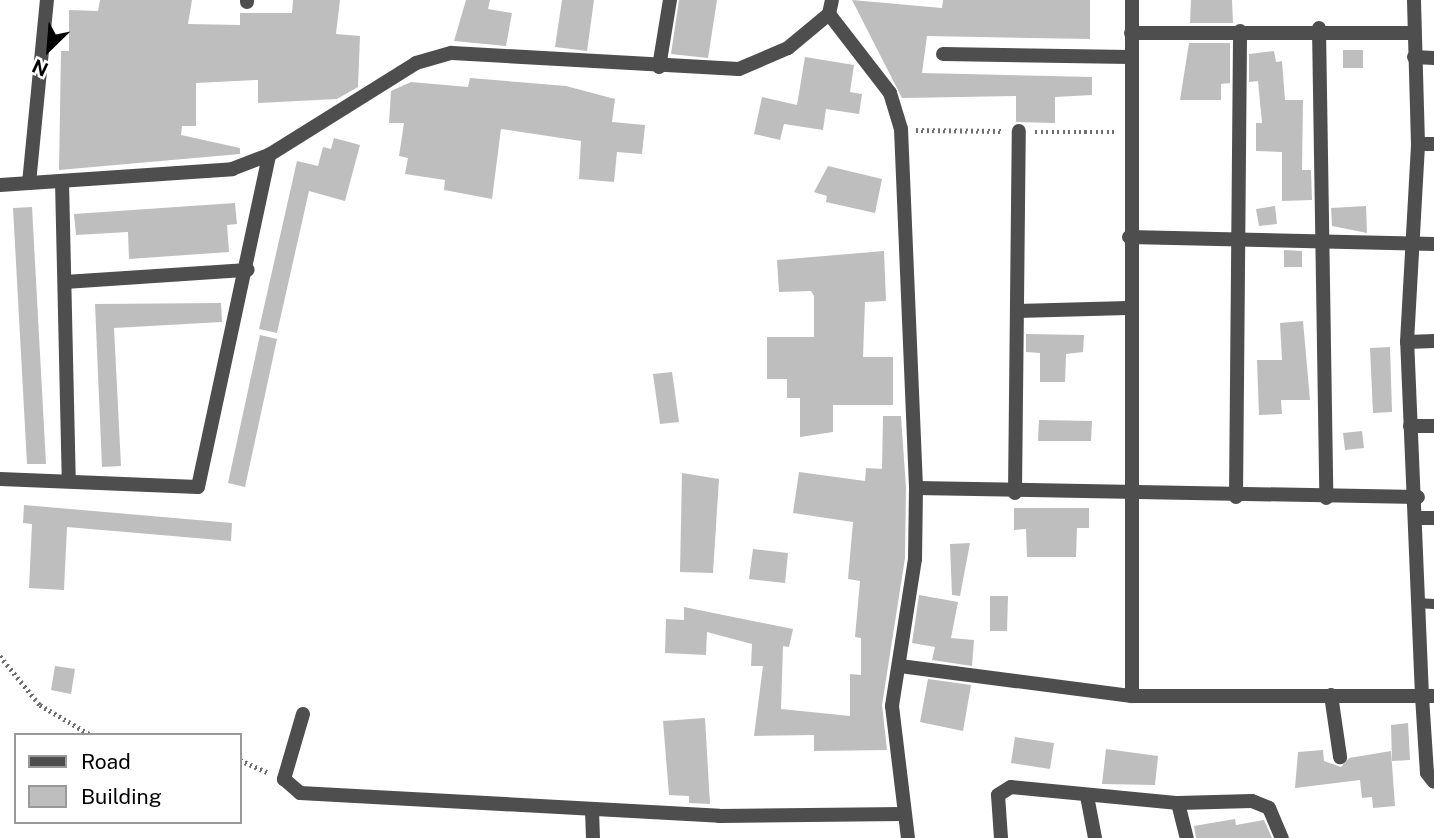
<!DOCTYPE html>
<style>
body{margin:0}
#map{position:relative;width:1434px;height:838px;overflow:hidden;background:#fff;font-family:"Public Sans",sans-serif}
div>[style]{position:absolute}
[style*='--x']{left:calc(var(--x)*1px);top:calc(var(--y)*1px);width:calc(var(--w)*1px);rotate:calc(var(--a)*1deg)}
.building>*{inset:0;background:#bebebe}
.path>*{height:4.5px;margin-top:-2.25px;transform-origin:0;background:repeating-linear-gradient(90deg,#707070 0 2px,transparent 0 5.5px)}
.lane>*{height:10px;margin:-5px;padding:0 5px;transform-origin:5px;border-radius:5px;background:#4e4e4e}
.street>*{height:14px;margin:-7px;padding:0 7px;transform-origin:7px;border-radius:7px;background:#4e4e4e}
span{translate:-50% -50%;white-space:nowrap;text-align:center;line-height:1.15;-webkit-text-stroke:6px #fff;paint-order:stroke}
.legend{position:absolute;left:14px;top:733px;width:228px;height:91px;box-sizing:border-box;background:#fff;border:2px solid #999;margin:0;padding:9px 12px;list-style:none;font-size:21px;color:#000}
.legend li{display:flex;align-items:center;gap:14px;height:35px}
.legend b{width:35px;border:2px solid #999}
.north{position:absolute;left:14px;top:14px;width:70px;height:70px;-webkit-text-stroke:5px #fff;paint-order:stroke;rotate:205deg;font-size:19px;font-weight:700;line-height:28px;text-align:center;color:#000}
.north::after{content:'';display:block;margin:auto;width:24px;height:32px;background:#000;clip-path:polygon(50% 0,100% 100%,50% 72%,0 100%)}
</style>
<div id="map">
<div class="building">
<div style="clip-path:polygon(100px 0,192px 0,188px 24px,240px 25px,240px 13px,292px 13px,293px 0,340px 0,336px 34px,360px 36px,358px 87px,337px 99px,258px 103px,258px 80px,196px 83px,196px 126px,182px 126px,181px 135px,240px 148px,240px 154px,59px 170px,61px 51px,69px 51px,69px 10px,98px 11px)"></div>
<div style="clip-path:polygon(466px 0,490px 0,488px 9px,512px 13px,506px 46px,454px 41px)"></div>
<div style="clip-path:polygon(562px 0,594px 0,587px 51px,555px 47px)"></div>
<div style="clip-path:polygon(679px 0,717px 0,708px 58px,671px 54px)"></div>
<div style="clip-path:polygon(852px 0,942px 8px,943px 0,1090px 0,1090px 39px,927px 36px,922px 73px,1092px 77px,1092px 95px,1055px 97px,1055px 123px,1016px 122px,1016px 96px,902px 98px)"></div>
<div style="clip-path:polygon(1191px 0,1232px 0,1233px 23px,1190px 23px)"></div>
<div style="clip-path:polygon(1189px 43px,1230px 43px,1230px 83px,1221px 84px,1221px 100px,1180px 100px)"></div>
<div style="clip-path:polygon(1343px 50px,1363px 50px,1363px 68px,1343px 68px)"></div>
<div style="clip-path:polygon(1274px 51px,1276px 62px,1282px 61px,1285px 100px,1303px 100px,1302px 170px,1311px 170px,1312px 200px,1282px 201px,1282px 152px,1256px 151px,1256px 123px,1262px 123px,1258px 81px,1249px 82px,1249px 54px)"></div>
<div style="clip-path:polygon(805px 57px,854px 65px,850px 92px,862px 94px,859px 114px,826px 109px,823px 130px,784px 124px,780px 140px,754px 134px,762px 97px,797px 105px)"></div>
<div style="clip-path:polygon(470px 78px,566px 86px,615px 99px,612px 122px,645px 125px,642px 154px,617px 152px,614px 182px,579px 179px,581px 141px,501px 129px,492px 199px,444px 190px,445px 180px,405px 174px,408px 158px,399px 156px,404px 123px,389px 123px,391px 91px,411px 82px,468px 87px)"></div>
<div style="clip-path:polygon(334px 138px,360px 145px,345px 201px,309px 191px,277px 333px,259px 329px,297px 161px,318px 166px,323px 147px,331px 149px)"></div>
<div style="clip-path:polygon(828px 166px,882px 179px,875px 213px,826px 202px,827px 196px,814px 192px)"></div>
<div style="clip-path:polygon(235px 203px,237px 224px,227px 225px,229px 252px,129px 259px,128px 232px,76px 235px,74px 214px)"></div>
<div style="clip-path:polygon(1275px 206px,1277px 224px,1259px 226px,1256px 209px)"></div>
<div style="clip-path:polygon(1366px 206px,1367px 233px,1332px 226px,1331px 208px)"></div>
<div style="clip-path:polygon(32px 207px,46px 464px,27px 464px,13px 208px)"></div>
<div style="clip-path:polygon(1284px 250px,1302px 251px,1302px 267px,1284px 267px)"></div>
<div style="clip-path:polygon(884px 251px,886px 301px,865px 302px,863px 357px,893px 357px,893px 405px,833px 405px,833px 432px,800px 437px,800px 398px,787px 398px,787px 379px,767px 379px,767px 337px,814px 337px,814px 296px,811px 291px,779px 292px,777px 260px)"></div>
<div style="clip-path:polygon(221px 303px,222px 322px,114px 328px,121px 466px,102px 467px,95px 304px)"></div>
<div style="clip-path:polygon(1303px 321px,1310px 400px,1281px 400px,1282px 414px,1259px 415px,1257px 360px,1282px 360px,1280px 323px)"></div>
<div style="clip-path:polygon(1026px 334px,1084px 335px,1083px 352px,1066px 354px,1065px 382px,1040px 382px,1040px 353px,1026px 352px)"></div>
<div style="clip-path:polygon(260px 335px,277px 339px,245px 487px,228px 483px)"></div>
<div style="clip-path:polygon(1390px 347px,1392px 412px,1373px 413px,1370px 348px)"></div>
<div style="clip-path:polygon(672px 372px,679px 422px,660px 424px,653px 374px)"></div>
<div style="clip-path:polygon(883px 416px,901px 416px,906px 488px,905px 558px,882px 705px,887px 750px,814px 751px,814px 735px,754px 736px,763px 666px,751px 666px,752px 644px,707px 632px,706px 655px,665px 653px,666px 619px,684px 620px,684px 607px,793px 629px,789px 647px,783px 646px,781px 709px,850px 716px,850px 674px,861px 675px,861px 638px,855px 637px,860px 581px,848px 579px,853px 522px,793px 513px,799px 472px,865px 481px,866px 468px,882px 469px)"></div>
<div style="clip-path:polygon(1039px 420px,1092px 421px,1091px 441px,1038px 441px)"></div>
<div style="clip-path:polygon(1362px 431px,1364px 448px,1345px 450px,1343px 433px)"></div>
<div style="clip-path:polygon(682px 473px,719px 479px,713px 573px,680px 572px)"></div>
<div style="clip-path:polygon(24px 505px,232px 523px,231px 541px,67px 527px,64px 590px,29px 588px,32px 524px,23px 523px)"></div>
<div style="clip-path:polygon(1014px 508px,1089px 508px,1089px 528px,1077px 528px,1076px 557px,1027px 557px,1026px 529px,1014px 530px)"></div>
<div style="clip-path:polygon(970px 543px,960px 596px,952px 595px,950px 544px)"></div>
<div style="clip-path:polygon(753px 549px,788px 553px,785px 583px,749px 579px)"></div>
<div style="clip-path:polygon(919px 595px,958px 602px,951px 638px,974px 640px,972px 666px,932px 660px,935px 647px,912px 643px)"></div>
<div style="clip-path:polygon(990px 596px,1008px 596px,1007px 631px,990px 631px)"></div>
<div style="clip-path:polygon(55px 666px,75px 669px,71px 694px,51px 690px)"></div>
<div style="clip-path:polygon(928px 679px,971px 685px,963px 731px,920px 722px)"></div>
<div style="clip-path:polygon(705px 718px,710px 804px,689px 803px,689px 796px,669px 795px,663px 721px)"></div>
<div style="clip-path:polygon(1408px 723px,1410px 760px,1392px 761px,1391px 725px)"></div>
<div style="clip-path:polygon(1015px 737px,1054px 743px,1050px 769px,1011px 763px)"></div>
<div style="clip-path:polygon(1106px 749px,1158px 756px,1155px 785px,1102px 784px)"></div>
<div style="clip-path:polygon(1323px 750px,1324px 761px,1341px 767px,1349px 758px,1391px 751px,1395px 806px,1373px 808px,1372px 797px,1362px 798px,1360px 780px,1295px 788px,1298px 752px)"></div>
<div style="clip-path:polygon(1235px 819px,1236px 825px,1264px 820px,1272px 838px,1196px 838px,1194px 826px)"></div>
</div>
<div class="path">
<div style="--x:916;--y:130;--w:86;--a:0.7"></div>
<div style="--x:1035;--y:132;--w:82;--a:0"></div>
<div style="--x:0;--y:656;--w:63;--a:50.8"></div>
<div style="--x:40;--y:705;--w:59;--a:30.5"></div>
<div style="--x:240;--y:760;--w:30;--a:24"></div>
</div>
<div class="lane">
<div style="--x:1417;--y:603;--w:17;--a:3"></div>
</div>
<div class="street">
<div style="--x:247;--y:2;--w:2;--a:-90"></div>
<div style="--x:829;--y:14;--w:100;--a:52.3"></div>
<div style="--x:890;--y:93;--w:38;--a:73"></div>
<div style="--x:901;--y:129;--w:359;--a:87.6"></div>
<div style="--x:916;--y:488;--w:71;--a:90.8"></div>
<div style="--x:915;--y:559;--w:149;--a:98.9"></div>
<div style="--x:892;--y:706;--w:133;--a:83.1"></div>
<div style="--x:1319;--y:28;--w:470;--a:89.1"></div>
<div style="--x:1131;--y:33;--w:282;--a:0"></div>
<div style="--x:943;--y:54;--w:187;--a:0.9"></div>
<div style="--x:1414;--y:57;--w:20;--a:3"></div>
<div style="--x:659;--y:67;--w:68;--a:-80.7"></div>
<div style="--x:1418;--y:144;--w:16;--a:0"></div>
<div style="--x:62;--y:181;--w:300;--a:88.7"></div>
<div style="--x:29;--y:183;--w:184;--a:-84.4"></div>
<div style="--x:0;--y:185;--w:233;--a:-3.9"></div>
<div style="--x:232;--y:169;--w:40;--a:-21"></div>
<div style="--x:269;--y:155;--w:173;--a:-32"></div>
<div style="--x:416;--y:63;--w:37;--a:-16"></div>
<div style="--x:452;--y:53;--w:287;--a:3.2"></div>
<div style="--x:739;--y:69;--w:53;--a:-23.2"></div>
<div style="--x:788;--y:48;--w:53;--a:-39.7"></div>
<div style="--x:829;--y:14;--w:14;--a:-78"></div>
<div style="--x:1129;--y:237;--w:305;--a:1.3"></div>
<div style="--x:65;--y:282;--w:183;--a:-3.8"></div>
<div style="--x:1017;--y:311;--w:111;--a:-1.5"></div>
<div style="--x:1407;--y:342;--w:27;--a:-2"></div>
<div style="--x:1410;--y:426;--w:24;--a:0"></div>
<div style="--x:0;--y:479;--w:198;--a:2.3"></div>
<div style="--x:198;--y:487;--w:340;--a:-77.9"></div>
<div style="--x:916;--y:488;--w:502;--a:1.03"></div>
<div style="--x:1015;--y:493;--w:362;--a:-89.4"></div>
<div style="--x:1236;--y:497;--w:466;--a:-89.5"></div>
<div style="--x:1416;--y:518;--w:18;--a:0"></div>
<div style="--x:900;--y:666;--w:234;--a:7.4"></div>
<div style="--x:1132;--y:696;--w:290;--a:0"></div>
<div style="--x:1422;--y:696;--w:354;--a:-92.4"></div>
<div style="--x:1407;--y:342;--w:198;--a:-86.8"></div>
<div style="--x:1418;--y:144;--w:144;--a:-91.6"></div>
<div style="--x:1331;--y:695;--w:63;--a:81.7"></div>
<div style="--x:1132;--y:696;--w:696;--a:-90"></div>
<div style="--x:1434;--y:696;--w:12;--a:180"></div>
<div style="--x:1422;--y:696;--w:77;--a:86.3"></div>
<div style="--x:1427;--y:773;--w:11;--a:52"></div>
<div style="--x:303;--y:714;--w:68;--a:106.3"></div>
<div style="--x:284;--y:779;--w:21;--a:41"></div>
<div style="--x:300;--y:793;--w:420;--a:3.1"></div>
<div style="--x:719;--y:816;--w:184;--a:-0.6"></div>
<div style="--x:1087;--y:796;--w:43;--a:79.2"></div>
<div style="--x:1178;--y:803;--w:36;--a:76"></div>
<div style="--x:592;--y:810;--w:28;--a:88"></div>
<div style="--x:1001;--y:838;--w:43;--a:-94"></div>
<div style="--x:998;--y:795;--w:15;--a:-32"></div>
<div style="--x:1011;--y:787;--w:168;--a:5.5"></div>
<div style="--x:1178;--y:803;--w:74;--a:-1.5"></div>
<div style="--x:1252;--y:801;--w:18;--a:22"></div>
<div style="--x:1269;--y:808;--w:33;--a:67"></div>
</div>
<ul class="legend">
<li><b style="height:9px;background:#4e4e4e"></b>Road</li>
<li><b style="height:19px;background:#bebebe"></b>Building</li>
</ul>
<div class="north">N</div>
</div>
